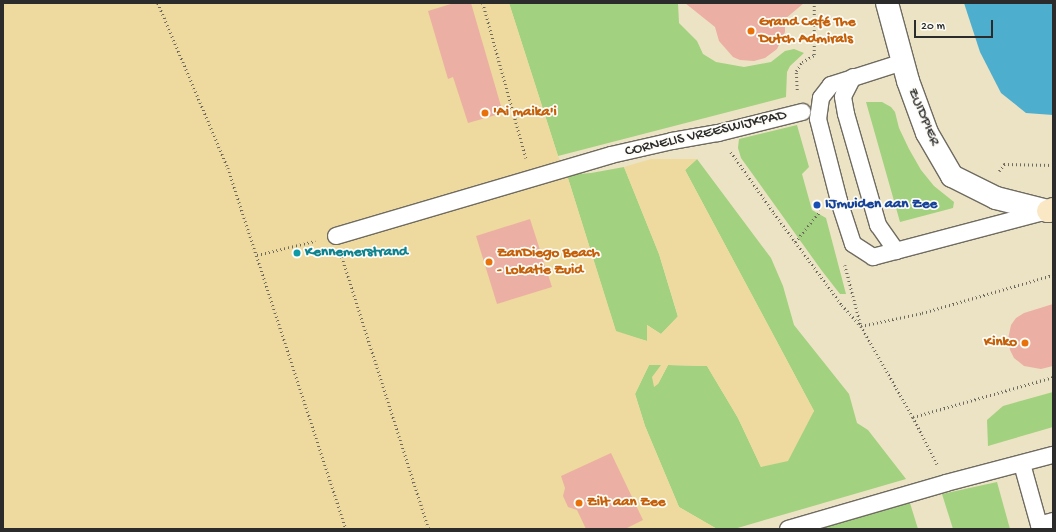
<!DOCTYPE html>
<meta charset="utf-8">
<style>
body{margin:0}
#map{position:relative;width:1056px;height:532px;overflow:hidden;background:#ece3c4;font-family:"Gochi Hand",sans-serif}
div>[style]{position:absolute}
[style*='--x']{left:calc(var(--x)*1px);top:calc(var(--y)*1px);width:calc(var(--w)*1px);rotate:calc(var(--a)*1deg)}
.green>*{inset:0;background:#a2d17f}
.sand>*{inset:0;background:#eeda9e}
.water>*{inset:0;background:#4eaecd}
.building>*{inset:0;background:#ecafa3}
.path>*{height:2.5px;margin-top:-1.25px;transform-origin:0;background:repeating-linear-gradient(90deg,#6f6b61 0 1px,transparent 0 4px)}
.roads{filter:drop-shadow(1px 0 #6f6b61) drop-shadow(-1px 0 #6f6b61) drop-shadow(0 1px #6f6b61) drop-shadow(0 -1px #6f6b61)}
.lane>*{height:16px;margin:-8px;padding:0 8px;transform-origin:8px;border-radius:8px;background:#fff}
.street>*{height:22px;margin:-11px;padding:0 11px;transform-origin:11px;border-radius:11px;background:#fff}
.secondary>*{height:22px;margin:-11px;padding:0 11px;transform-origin:11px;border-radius:11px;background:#fae7c3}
.dots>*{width:11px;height:11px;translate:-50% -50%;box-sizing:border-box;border:2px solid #fdfcf7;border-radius:50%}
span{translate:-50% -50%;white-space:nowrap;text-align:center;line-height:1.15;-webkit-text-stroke:3.5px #fdfcf7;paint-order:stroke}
.food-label{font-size:15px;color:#c56008;font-weight:700}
.left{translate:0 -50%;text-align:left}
.right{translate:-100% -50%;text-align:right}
.street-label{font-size:15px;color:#2b2b2b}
.transit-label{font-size:15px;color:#164399;font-weight:700}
.culture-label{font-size:15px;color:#0d838f;font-weight:700}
.frame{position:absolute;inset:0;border:4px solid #2b2b2b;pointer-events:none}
.scale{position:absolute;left:914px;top:20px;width:79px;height:18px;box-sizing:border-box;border:2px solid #2b2b2b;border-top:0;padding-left:5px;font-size:12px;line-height:14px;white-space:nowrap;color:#2b2b2b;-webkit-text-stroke:3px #fdfcf7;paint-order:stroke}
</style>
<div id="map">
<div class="green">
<div style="clip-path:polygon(509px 3px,678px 3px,679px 23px,697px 41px,703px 54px,716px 62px,744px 67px,771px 62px,785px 51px,794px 49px,804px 53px,790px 66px,787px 72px,786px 97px,558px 156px)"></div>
<div style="clip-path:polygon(866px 102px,882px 102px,891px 107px,895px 112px,899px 128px,909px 149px,921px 170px,934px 186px,954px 202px,953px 208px,900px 222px)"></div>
<div style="clip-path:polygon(797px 125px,809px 167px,802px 174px,812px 210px,826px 218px,846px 294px,840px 294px,822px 271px,741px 158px,738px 148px,739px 139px)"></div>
<div style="clip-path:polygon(697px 159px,771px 258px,783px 286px,794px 325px,849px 394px,857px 423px,868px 430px,906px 479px,734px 529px,717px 529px,679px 507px,645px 426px,635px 394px,649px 365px,661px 365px,658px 384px,668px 365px,707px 366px,738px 418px,761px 467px,814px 411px,685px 170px)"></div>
<div style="clip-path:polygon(624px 167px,659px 254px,678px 317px,661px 334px,647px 325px,647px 341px,616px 332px,567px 175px,591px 173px)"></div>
<div style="clip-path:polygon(1053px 392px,1053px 427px,988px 446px,987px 420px,1003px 406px)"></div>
<div style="clip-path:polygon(997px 482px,1010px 529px,953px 529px,942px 494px)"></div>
<div style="clip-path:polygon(910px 503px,918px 529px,814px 529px)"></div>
</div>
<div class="sand">
<div style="clip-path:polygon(3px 3px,509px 3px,558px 156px,567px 175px,616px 331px,647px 341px,647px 325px,661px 334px,678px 316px,659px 254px,624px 167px,651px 159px,697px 159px,685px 170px,814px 411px,788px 461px,761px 467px,738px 418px,707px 366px,668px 365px,658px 384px,654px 387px,652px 377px,661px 365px,649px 365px,635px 394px,645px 426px,679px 507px,717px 529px,3px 529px)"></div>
</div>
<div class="water">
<div style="clip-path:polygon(964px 3px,1053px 3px,1053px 115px,1026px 113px,1001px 93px,980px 52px)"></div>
</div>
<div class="building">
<div style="clip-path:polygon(454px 3px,471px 3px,503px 113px,468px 123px,453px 77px,448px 79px,428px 11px)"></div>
<div style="clip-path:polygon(685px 3px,804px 3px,785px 19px,785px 32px,777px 49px,765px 58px,754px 61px,740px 60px,733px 57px,719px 41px,715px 27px)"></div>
<div style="clip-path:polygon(530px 219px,552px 287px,497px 304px,476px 236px)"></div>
<div style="clip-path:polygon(1053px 304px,1053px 366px,1041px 369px,1024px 366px,1014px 358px,1010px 350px,1008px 339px,1011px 325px,1016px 318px,1024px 313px)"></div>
<div style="clip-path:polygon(611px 453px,643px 520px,625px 529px,586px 529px,577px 510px,568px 507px,563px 496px,565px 488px,561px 476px)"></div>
</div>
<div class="path">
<div style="--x:158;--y:3;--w:179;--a:67"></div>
<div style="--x:228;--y:168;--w:380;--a:71.9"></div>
<div style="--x:483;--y:3;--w:161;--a:74.5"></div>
<div style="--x:797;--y:90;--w:19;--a:-93"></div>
<div style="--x:796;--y:71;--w:11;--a:-56"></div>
<div style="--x:802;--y:62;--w:14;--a:-30"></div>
<div style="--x:814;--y:55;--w:52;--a:-90"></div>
<div style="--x:731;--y:152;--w:75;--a:54.8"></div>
<div style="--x:774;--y:213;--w:114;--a:53.5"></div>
<div style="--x:842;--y:305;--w:28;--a:48"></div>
<div style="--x:861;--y:326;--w:105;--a:60.3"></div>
<div style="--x:913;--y:417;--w:53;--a:62.9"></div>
<div style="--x:999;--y:171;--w:9;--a:-54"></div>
<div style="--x:1004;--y:164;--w:49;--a:1.2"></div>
<div style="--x:795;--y:242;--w:40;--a:-51"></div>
<div style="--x:257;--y:255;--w:60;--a:-13.6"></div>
<div style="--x:342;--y:257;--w:286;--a:72.3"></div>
<div style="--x:845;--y:265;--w:63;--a:75.3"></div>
<div style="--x:861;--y:326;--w:62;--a:-12"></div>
<div style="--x:922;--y:313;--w:136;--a:-16.2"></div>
<div style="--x:913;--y:417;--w:146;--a:-15.9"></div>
</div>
<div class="roads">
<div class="lane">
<div style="--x:903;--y:62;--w:76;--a:162.3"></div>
<div style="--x:831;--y:85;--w:16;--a:128"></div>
<div style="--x:821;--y:98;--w:21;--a:98"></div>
<div style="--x:818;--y:119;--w:85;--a:75.6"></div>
<div style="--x:839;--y:201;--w:45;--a:72"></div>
<div style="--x:853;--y:244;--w:24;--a:33"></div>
<div style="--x:873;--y:257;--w:180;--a:-14.8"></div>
<div style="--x:853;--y:77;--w:22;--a:117"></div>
<div style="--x:843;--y:97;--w:17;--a:80"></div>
<div style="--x:846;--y:114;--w:116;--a:73.9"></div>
<div style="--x:878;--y:225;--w:32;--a:55"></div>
<div style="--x:336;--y:236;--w:287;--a:-16.4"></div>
<div style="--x:611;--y:155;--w:63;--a:-12.9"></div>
<div style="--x:672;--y:141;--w:47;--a:-9.9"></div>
<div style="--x:718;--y:133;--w:87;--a:-14"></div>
<div style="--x:1022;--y:464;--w:63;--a:74.4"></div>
<div style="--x:1039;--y:525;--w:15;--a:-16"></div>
<div style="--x:788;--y:529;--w:165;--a:-16.2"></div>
<div style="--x:946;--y:483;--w:111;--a:-14.7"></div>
</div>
<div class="street">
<div style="--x:887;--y:3;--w:81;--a:74.9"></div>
<div style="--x:908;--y:81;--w:55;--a:69.9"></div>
<div style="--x:927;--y:133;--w:50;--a:59.8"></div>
<div style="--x:952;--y:176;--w:49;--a:26.6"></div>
<div style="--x:996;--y:198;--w:54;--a:14"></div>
</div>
<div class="secondary">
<div style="--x:1048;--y:211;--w:5;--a:-22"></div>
</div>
</div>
<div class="dots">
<div style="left:751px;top:31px;background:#e8710a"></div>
<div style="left:485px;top:113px;background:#e8710a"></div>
<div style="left:817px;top:205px;background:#1a4fb4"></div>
<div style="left:297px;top:253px;background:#0f9aa8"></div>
<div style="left:489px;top:262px;background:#e8710a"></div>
<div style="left:1025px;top:343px;background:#e8710a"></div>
<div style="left:579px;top:503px;background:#e8710a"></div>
</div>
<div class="food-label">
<span class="left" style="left:759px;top:31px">Grand Café The<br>Dutch Admirals</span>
<span class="left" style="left:493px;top:113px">'Ai maika'i</span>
<span class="left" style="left:497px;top:262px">ZanDiego Beach<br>- Lokatie Zuid</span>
<span class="right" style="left:1017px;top:343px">Kinko</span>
<span class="left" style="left:587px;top:503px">Zilt aan Zee</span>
</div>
<div class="street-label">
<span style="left:923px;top:117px;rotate:67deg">ZUIDPIER</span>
<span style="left:706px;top:134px;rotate:-13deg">CORNELIS VREESWIJKPAD</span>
</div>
<div class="transit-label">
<span class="left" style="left:825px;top:205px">IJmuiden aan Zee</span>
</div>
<div class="culture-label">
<span class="left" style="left:305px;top:253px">Kennemerstrand</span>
</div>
<div class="frame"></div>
<div class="scale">20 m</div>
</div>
